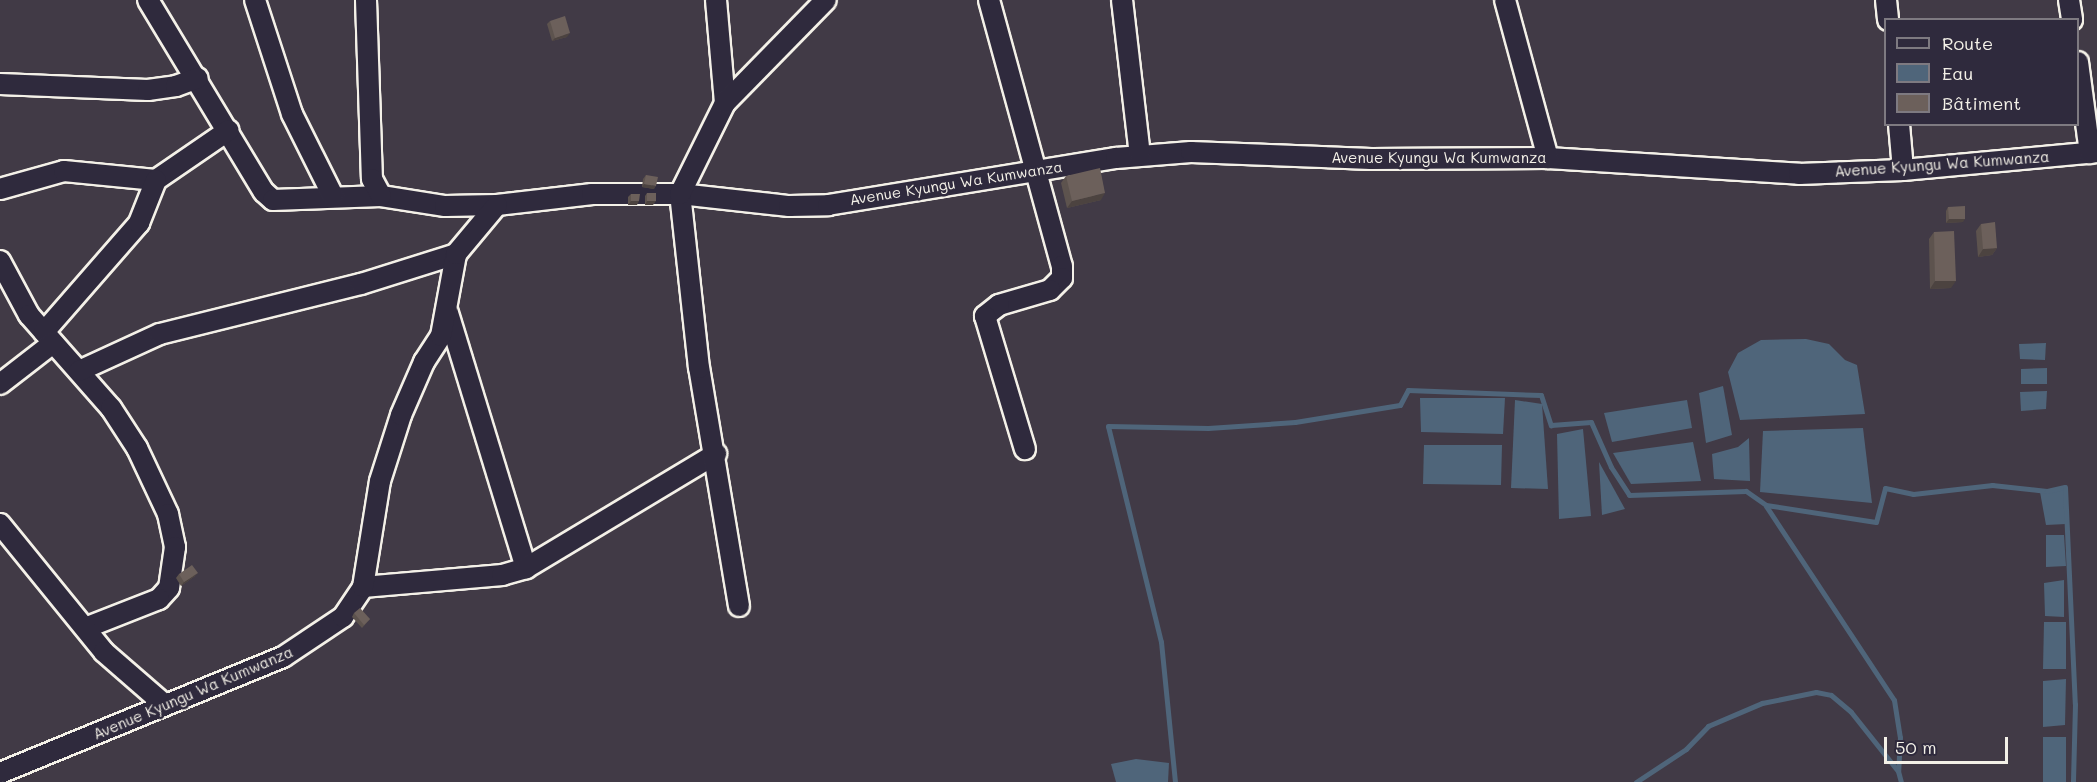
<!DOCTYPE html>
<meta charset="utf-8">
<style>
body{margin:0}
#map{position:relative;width:2097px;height:782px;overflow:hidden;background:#413a46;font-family:Mali,sans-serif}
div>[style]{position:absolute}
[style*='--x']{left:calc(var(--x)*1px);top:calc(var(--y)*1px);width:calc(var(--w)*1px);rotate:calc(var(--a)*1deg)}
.water>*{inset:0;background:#4f657a}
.stream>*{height:5px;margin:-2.5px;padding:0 2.5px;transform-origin:2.5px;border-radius:2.5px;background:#4f657a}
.roads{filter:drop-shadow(2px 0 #f4f1e8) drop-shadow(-2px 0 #f4f1e8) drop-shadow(0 2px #f4f1e8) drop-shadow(0 -2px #f4f1e8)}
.street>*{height:20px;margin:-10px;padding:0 10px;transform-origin:10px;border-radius:10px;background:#2f2a3d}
.wall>*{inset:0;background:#5d534e}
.shaded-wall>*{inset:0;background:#4c4340}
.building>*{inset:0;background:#6c605b}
span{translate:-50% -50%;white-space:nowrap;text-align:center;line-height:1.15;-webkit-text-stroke:5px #2f2a3d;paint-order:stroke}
.street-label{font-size:15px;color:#f4f1e8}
.legend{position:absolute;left:1884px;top:18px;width:195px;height:108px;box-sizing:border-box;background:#2f2a3d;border:2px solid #7e7a81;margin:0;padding:8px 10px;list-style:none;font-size:18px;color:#f4f1e8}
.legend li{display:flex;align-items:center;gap:12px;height:30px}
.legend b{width:30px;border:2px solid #7e7a81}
.scale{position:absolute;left:1884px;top:737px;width:124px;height:27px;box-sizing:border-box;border:3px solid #f4f1e8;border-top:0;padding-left:8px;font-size:18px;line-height:21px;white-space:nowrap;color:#f4f1e8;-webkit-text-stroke:4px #2f2a3d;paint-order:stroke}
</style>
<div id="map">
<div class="water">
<div style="clip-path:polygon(1806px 339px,1829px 344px,1845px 360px,1857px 365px,1865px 414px,1740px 420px,1728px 372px,1738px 353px,1761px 340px)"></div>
<div style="clip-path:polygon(2046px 343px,2045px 360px,2020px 359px,2019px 344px)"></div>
<div style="clip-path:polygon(2047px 368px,2047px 384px,2021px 384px,2021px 369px)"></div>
<div style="clip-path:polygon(1723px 386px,1732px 435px,1706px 443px,1699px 393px)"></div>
<div style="clip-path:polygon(2047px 391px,2046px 409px,2021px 411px,2020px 392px)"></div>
<div style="clip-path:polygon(1420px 398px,1505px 398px,1503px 434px,1421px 432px)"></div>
<div style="clip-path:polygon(1515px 400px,1542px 404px,1548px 489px,1511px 488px)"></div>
<div style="clip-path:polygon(1687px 400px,1692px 428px,1612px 442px,1604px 413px)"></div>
<div style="clip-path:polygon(1863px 428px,1872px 503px,1760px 492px,1763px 431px)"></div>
<div style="clip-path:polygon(1583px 429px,1591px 516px,1559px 519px,1557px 434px)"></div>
<div style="clip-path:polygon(1749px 438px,1750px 481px,1714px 479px,1712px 454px,1738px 447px)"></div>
<div style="clip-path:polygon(1693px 442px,1701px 481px,1631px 484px,1613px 453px)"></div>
<div style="clip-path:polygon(1424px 445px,1502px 445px,1501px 485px,1423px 484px)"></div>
<div style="clip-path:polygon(1599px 462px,1625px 509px,1602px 515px)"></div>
<div style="clip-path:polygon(2065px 487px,2066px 524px,2046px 525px,2040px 492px)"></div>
<div style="clip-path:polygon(2046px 535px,2064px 535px,2066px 566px,2046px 567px)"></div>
<div style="clip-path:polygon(2064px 580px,2064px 617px,2045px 616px,2044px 583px)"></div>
<div style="clip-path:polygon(2044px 622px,2066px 622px,2066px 669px,2043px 669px)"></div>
<div style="clip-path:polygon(2066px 679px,2065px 725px,2043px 727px,2043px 681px)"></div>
<div style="clip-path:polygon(2043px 737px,2066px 737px,2066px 782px,2043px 782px)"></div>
<div style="clip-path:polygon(1136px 759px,1169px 763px,1168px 782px,1116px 782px,1111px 764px)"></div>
</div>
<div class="stream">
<div style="--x:1766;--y:506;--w:232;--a:56.6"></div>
<div style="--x:1894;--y:700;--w:37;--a:81"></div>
<div style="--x:1900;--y:737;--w:34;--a:93"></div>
<div style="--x:1175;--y:782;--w:141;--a:-95.7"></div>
<div style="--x:1161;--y:642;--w:222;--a:-103.8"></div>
<div style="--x:1108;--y:426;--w:100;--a:1.1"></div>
<div style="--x:1208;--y:428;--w:87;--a:-3.9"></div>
<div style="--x:1295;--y:422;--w:106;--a:-9.2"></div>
<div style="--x:1400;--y:405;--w:17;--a:-62"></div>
<div style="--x:1408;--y:390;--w:133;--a:2.2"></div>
<div style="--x:1541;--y:395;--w:32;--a:72"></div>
<div style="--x:1551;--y:425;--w:40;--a:-4.3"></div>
<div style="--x:1591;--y:422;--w:49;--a:66"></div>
<div style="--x:1611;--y:467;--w:33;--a:57"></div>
<div style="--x:1629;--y:495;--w:117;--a:-2"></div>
<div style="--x:1746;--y:491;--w:24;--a:35"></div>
<div style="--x:1766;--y:505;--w:111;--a:8.8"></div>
<div style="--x:1876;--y:522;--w:35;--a:-75"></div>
<div style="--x:1885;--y:488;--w:29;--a:12"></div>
<div style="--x:1913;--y:494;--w:80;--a:-6.5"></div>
<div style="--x:1992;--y:485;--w:55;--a:6.2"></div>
<div style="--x:2047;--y:491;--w:18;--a:-13"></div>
<div style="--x:2065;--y:487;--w:217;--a:87.4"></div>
<div style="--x:2075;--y:704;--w:78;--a:91.5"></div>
<div style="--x:1636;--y:782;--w:60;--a:-33.4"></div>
<div style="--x:1686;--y:749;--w:32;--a:-46"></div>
<div style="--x:1708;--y:726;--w:59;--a:-23.1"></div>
<div style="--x:1762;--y:703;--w:55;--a:-11.5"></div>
<div style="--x:1816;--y:692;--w:15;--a:11"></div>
<div style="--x:1831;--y:695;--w:26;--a:40"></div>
<div style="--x:1851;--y:712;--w:75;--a:51.5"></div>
<div style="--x:1898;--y:771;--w:11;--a:75"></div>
</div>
<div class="roads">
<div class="street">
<div style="--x:148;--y:0;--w:224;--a:58.9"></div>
<div style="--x:264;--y:192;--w:12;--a:42"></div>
<div style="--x:273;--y:200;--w:108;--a:-2.1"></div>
<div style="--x:381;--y:196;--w:65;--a:8.9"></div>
<div style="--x:445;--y:206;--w:52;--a:-1.1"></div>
<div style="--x:497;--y:205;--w:96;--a:-6.6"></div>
<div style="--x:592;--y:194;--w:88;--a:0"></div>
<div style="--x:680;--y:194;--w:110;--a:6.3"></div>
<div style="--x:789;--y:206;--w:39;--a:-1"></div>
<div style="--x:828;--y:205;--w:292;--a:-9.3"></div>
<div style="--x:1116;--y:158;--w:75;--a:-4.6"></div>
<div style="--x:1191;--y:152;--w:180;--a:2.2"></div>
<div style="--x:1371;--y:159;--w:177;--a:-0.3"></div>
<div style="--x:1548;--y:158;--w:252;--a:3.6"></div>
<div style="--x:1799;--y:174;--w:104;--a:-2.2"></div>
<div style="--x:1903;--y:170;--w:195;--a:-5.3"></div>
<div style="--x:255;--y:0;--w:120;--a:72"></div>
<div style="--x:292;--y:114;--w:92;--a:63.4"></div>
<div style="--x:366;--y:0;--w:179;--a:88.1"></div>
<div style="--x:372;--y:179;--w:19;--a:62"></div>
<div style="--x:716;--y:0;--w:103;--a:85"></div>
<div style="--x:989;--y:0;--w:276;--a:74.7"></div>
<div style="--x:1062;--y:266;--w:12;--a:90"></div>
<div style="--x:1062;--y:278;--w:17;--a:135"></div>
<div style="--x:1050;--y:290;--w:53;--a:163.6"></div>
<div style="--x:999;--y:305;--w:18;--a:142"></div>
<div style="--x:985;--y:316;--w:139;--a:73.3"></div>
<div style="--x:1122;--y:0;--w:156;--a:83.4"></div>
<div style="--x:1505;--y:0;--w:164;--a:74.8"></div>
<div style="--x:1886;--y:0;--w:20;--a:84"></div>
<div style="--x:2069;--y:0;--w:20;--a:81"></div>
<div style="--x:2078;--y:62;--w:92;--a:82.5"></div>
<div style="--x:0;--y:84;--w:148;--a:2.3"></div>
<div style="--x:148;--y:90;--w:28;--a:-8"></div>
<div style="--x:176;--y:86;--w:23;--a:-20"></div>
<div style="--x:1899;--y:124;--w:46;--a:85"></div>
<div style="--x:0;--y:189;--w:66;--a:-15.7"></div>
<div style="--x:64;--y:171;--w:92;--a:5.6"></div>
<div style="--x:156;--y:180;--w:88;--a:-34.4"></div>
<div style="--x:0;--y:261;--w:61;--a:61.8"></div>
<div style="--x:29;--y:315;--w:124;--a:48.6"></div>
<div style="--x:111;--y:408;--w:48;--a:57"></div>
<div style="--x:137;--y:448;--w:73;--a:64.8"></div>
<div style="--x:168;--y:514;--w:34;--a:78"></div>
<div style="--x:175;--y:547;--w:41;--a:98.3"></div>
<div style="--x:169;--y:588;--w:15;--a:132"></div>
<div style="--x:159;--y:599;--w:79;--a:158.6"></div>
<div style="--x:448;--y:313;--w:267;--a:73"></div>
<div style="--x:44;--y:332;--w:145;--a:-48.9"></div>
<div style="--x:139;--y:223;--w:46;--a:-68.4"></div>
<div style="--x:79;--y:371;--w:89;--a:-24.6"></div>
<div style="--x:160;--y:334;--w:207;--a:-14"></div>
<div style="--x:361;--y:284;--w:100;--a:-17.5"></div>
<div style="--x:0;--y:384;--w:67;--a:-37.7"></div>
<div style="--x:0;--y:524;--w:165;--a:50.9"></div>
<div style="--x:104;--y:652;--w:81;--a:41"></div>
<div style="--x:363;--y:587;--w:140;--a:-4.9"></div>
<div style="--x:502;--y:575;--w:25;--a:-16"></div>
<div style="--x:526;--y:568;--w:222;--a:-31"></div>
<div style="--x:739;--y:606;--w:241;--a:-99.5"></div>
<div style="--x:699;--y:368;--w:175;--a:-96.2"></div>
<div style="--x:680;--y:194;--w:102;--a:-63.7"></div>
<div style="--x:725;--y:103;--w:144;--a:-45.6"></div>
<div style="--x:0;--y:773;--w:306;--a:-22.3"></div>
<div style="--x:283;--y:657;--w:72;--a:-33.7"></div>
<div style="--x:343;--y:617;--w:36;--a:-56"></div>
<div style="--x:363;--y:587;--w:107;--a:-80.9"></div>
<div style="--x:380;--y:481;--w:69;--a:-72.3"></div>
<div style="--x:401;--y:415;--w:58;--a:-66.5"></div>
<div style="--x:424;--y:362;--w:31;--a:-57"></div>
<div style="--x:441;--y:336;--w:83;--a:-79.6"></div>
<div style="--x:456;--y:254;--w:64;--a:-50.1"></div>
</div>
</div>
<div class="wall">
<div style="clip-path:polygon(550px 21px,567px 37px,552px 41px,547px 24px)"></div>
<div style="clip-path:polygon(646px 175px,654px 189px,642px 187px,643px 179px)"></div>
<div style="clip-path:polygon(1066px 176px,1101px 200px,1067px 208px,1061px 183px)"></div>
<div style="clip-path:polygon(647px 193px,653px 205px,645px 205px,645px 196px)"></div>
<div style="clip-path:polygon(631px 194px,637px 205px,628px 205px,628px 197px)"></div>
<div style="clip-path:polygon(1948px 207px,1963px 222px,1946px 223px,1946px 211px)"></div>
<div style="clip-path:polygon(1981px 224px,1997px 248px,1992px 255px,1978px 257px,1976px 231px)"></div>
<div style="clip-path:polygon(1934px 232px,1951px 288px,1930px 289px,1929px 239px)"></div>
<div style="clip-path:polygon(179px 574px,195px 576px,181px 586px,176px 578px)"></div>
<div style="clip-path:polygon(354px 613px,370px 619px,362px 628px,352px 617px)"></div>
</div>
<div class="shaded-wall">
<div style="clip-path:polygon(570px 33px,567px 37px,552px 41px,555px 38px)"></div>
<div style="clip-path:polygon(644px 184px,656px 186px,654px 189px,642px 187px)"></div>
<div style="clip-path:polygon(1105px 193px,1101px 200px,1067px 208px,1072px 201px)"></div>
<div style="clip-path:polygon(631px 201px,639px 201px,637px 205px,628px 205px)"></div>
<div style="clip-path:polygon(647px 201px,656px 201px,653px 205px,645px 205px)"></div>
<div style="clip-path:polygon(1949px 219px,1965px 219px,1963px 222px,1946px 223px)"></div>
<div style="clip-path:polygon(1997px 248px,1992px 255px,1978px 257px,1983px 249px)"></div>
<div style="clip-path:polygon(1935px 281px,1956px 281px,1951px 288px,1930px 289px)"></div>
<div style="clip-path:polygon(198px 573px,195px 576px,181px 586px,184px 582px)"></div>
</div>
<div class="building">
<div style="clip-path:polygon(565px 16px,570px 33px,555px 38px,550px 21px)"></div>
<div style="clip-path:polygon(1100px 168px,1105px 193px,1072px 201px,1066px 176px)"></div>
<div style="clip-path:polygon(646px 175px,658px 177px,656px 186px,644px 184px)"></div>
<div style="clip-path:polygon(647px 193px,656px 193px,656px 201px,647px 201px)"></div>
<div style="clip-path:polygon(631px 194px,640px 194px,639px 201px,631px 201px)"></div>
<div style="clip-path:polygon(1965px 206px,1965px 219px,1949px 219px,1948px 207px)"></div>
<div style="clip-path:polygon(1995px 222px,1997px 248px,1983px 249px,1981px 224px)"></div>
<div style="clip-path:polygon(1954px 231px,1956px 281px,1935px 281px,1934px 232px)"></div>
<div style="clip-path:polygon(192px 565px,198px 573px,184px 582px,179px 574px)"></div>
<div style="clip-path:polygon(360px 608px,370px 619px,364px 625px,354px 613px)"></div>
</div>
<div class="street-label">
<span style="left:1439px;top:158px">Avenue Kyungu Wa Kumwanza</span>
<span style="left:1942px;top:164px;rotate:-4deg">Avenue Kyungu Wa Kumwanza</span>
<span style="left:956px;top:183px;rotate:-9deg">Avenue Kyungu Wa Kumwanza</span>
<span style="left:193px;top:693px;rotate:-23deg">Avenue Kyungu Wa Kumwanza</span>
</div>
<ul class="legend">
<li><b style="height:8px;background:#2f2a3d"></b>Route</li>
<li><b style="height:16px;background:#4f657a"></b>Eau</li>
<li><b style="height:16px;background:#6c605b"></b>Bâtiment</li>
</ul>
<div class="scale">50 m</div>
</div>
